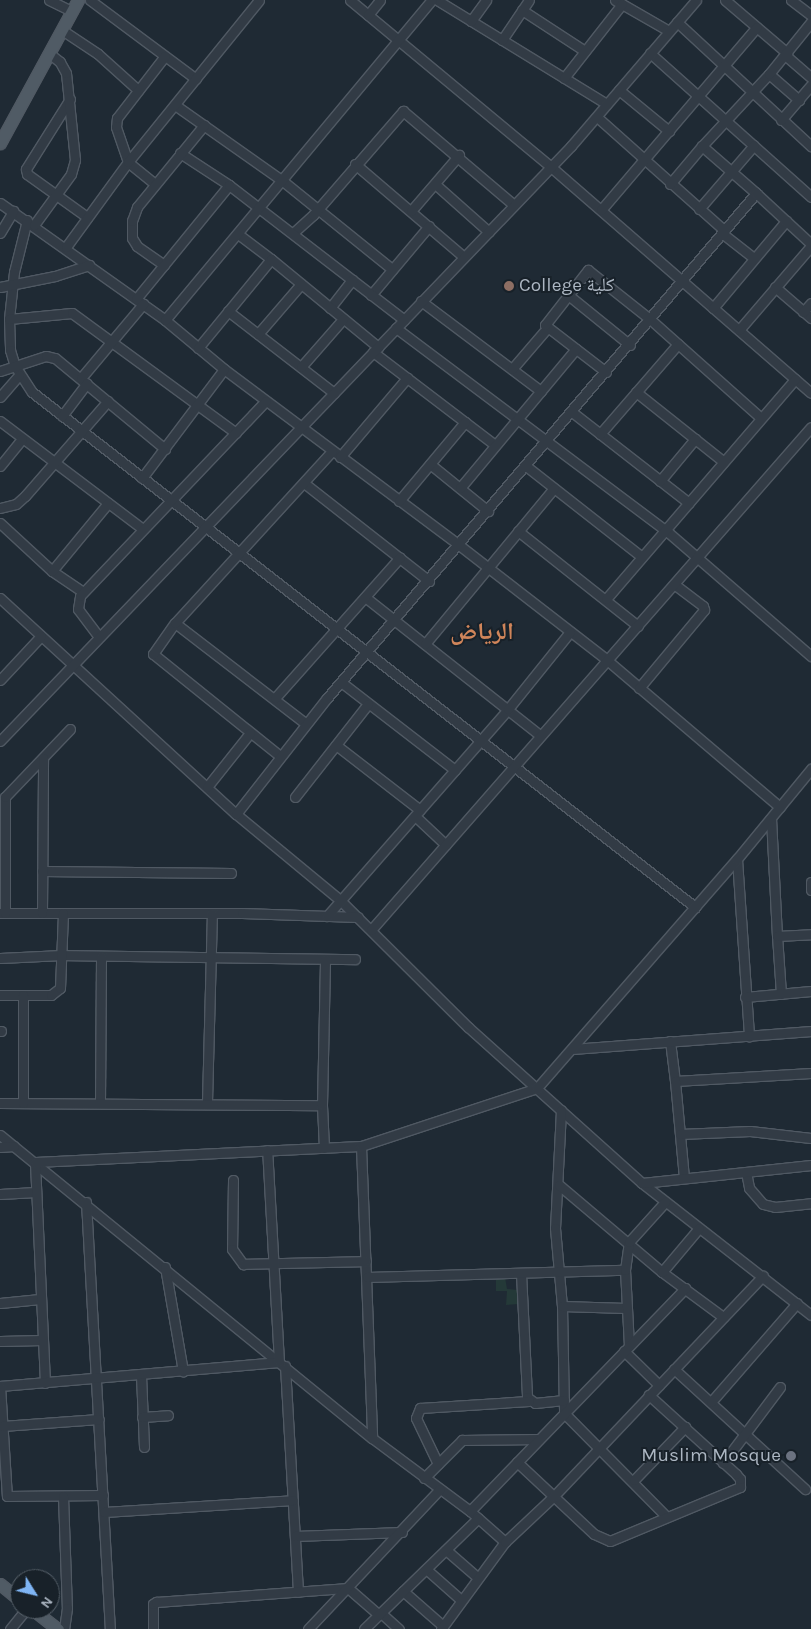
<!DOCTYPE html>
<meta charset="utf-8">
<style>
body{margin:0}
#map{position:relative;width:811px;height:1629px;overflow:hidden;background:#1f2a34;font-family:Karla,"Noto Naskh Arabic",sans-serif}
div>[style]{position:absolute}
[style*='--x']{left:calc(var(--x)*1px);top:calc(var(--y)*1px);width:calc(var(--w)*1px);rotate:calc(var(--a)*1deg)}
.green>*{inset:0;background:#243938}
.roads{filter:drop-shadow(1px 0 #505963) drop-shadow(-1px 0 #505963) drop-shadow(0 1px #505963) drop-shadow(0 -1px #505963)}
.minor>*{height:9px;margin:-4.5px;padding:0 4.5px;transform-origin:4.5px;border-radius:4.5px;background:#323b45}
.major>*{height:11px;margin:-5.5px;padding:0 5.5px;transform-origin:5.5px;border-radius:5.5px;background:#505b65}
.dots>*{width:14px;height:14px;translate:-50% -50%;box-sizing:border-box;border:2px solid #182129;border-radius:50%}
span{translate:-50% -50%;white-space:nowrap;text-align:center;line-height:1.15;-webkit-text-stroke:4px #182129;paint-order:stroke}
.poi-label{font-size:19px;color:#acb6c2}
.left{translate:0 -50%;text-align:left}
.right{translate:-100% -50%;text-align:right}
.district-label{font-size:24px;color:#d0855a;font-weight:700}
.north{position:absolute;left:10px;top:1569px;width:50px;height:50px;box-sizing:border-box;background:#182129;border:1px solid #535d66;border-radius:50%;rotate:126deg;font-size:14px;font-weight:700;line-height:20px;text-align:center;color:#acb6c2}
.north::after{content:'';display:block;margin:auto;width:18px;height:22px;background:#7fb5f5;clip-path:polygon(50% 0,100% 100%,50% 72%,0 100%)}
</style>
<div id="map">
<div class="green">
<div style="clip-path:polygon(505px 1277px,507px 1289px,517px 1290px,519px 1304px,506px 1305px,507px 1291px,496px 1291px,496px 1278px)"></div>
</div>
<div class="roads">
<div class="minor">
<div style="--x:49;--y:0;--w:25;--a:26"></div>
<div style="--x:90;--y:0;--w:132;--a:36.7"></div>
<div style="--x:350;--y:0;--w:261;--a:39.7"></div>
<div style="--x:551;--y:167;--w:344;--a:41"></div>
<div style="--x:437;--y:0;--w:199;--a:31.5"></div>
<div style="--x:615;--y:0;--w:62;--a:29.9"></div>
<div style="--x:725;--y:0;--w:82;--a:40.5"></div>
<div style="--x:791;--y:0;--w:25;--a:37"></div>
<div style="--x:522;--y:10;--w:75;--a:33.1"></div>
<div style="--x:368;--y:15;--w:19;--a:-51"></div>
<div style="--x:471;--y:21;--w:26;--a:-54"></div>
<div style="--x:677;--y:22;--w:183;--a:42.8"></div>
<div style="--x:62;--y:30;--w:43;--a:33.7"></div>
<div style="--x:98;--y:54;--w:54;--a:42"></div>
<div style="--x:502;--y:40;--w:48;--a:-56"></div>
<div style="--x:650;--y:53;--w:216;--a:41.8"></div>
<div style="--x:785;--y:55;--w:35;--a:41"></div>
<div style="--x:769;--y:74;--w:40;--a:41"></div>
<div style="--x:564;--y:78;--w:94;--a:-51.9"></div>
<div style="--x:619;--y:90;--w:65;--a:39.4"></div>
<div style="--x:70;--y:99;--w:83;--a:122.2"></div>
<div style="--x:26;--y:169;--w:5;--a:79"></div>
<div style="--x:27;--y:174;--w:74;--a:35.6"></div>
<div style="--x:175;--y:105;--w:133;--a:35.2"></div>
<div style="--x:284;--y:182;--w:139;--a:38.9"></div>
<div style="--x:597;--y:117;--w:171;--a:41.7"></div>
<div style="--x:781;--y:120;--w:46;--a:-49.4"></div>
<div style="--x:180;--y:153;--w:59;--a:33.1"></div>
<div style="--x:355;--y:164;--w:143;--a:40.5"></div>
<div style="--x:155;--y:184;--w:35;--a:-141"></div>
<div style="--x:128;--y:162;--w:37;--a:-109"></div>
<div style="--x:116;--y:127;--w:9;--a:-84"></div>
<div style="--x:117;--y:118;--w:78;--a:-52.3"></div>
<div style="--x:435;--y:184;--w:72;--a:41.6"></div>
<div style="--x:670;--y:184;--w:50;--a:-49.9"></div>
<div style="--x:756;--y:193;--w:72;--a:-139"></div>
<div style="--x:702;--y:146;--w:98;--a:-47.1"></div>
<div style="--x:769;--y:74;--w:67;--a:-51.1"></div>
<div style="--x:0;--y:203;--w:202;--a:35.3"></div>
<div style="--x:165;--y:320;--w:77;--a:39.7"></div>
<div style="--x:224;--y:369;--w:294;--a:36.8"></div>
<div style="--x:459;--y:545;--w:187;--a:37.8"></div>
<div style="--x:607;--y:660;--w:227;--a:40.4"></div>
<div style="--x:699;--y:209;--w:84;--a:-49.3"></div>
<div style="--x:601;--y:210;--w:240;--a:-49.6"></div>
<div style="--x:411;--y:211;--w:74;--a:-49.4"></div>
<div style="--x:27;--y:220;--w:54;--a:104"></div>
<div style="--x:14;--y:272;--w:47;--a:96.1"></div>
<div style="--x:9;--y:319;--w:31;--a:88"></div>
<div style="--x:10;--y:350;--w:17;--a:73"></div>
<div style="--x:15;--y:366;--w:31;--a:57"></div>
<div style="--x:32;--y:392;--w:840;--a:37.84"></div>
<div style="--x:34;--y:225;--w:63;--a:-54"></div>
<div style="--x:71;--y:174;--w:15;--a:-74"></div>
<div style="--x:75;--y:160;--w:87;--a:-95.9"></div>
<div style="--x:66;--y:73;--w:13;--a:-119"></div>
<div style="--x:60;--y:62;--w:14;--a:-141"></div>
<div style="--x:0;--y:233;--w:26;--a:-59"></div>
<div style="--x:293;--y:233;--w:27;--a:-42"></div>
<div style="--x:313;--y:215;--w:138;--a:-49.1"></div>
<div style="--x:403;--y:111;--w:145;--a:40.3"></div>
<div style="--x:238;--y:234;--w:41;--a:37.1"></div>
<div style="--x:723;--y:234;--w:39;--a:38"></div>
<div style="--x:66;--y:247;--w:105;--a:-53.9"></div>
<div style="--x:128;--y:162;--w:208;--a:-51"></div>
<div style="--x:164;--y:265;--w:33;--a:-145"></div>
<div style="--x:137;--y:246;--w:9;--a:-122"></div>
<div style="--x:132;--y:238;--w:17;--a:-90"></div>
<div style="--x:132;--y:221;--w:15;--a:-70"></div>
<div style="--x:137;--y:207;--w:106;--a:-50.7"></div>
<div style="--x:0;--y:287;--w:56;--a:-11.3"></div>
<div style="--x:55;--y:276;--w:36;--a:-18"></div>
<div style="--x:775;--y:287;--w:48;--a:40.7"></div>
<div style="--x:567;--y:294;--w:81;--a:39"></div>
<div style="--x:371;--y:295;--w:90;--a:-50"></div>
<div style="--x:136;--y:299;--w:147;--a:-50.8"></div>
<div style="--x:229;--y:185;--w:221;--a:37.6"></div>
<div style="--x:421;--y:301;--w:150;--a:36.9"></div>
<div style="--x:330;--y:308;--w:36;--a:-52"></div>
<div style="--x:713;--y:308;--w:114;--a:-50"></div>
<div style="--x:228;--y:311;--w:134;--a:37.7"></div>
<div style="--x:803;--y:312;--w:12;--a:-48"></div>
<div style="--x:9;--y:319;--w:63;--a:-5.4"></div>
<div style="--x:72;--y:313;--w:203;--a:36.2"></div>
<div style="--x:165;--y:320;--w:417;--a:-50.2"></div>
<div style="--x:396;--y:328;--w:341;--a:36.9"></div>
<div style="--x:669;--y:533;--w:188;--a:40.9"></div>
<div style="--x:739;--y:330;--w:111;--a:-49.4"></div>
<div style="--x:258;--y:334;--w:66;--a:-49.3"></div>
<div style="--x:198;--y:348;--w:115;--a:-50.6"></div>
<div style="--x:271;--y:259;--w:139;--a:39.4"></div>
<div style="--x:373;--y:352;--w:153;--a:37.3"></div>
<div style="--x:301;--y:367;--w:64;--a:-48.8"></div>
<div style="--x:512;--y:369;--w:55;--a:-49.4"></div>
<div style="--x:0;--y:371;--w:48;--a:-18.1"></div>
<div style="--x:46;--y:356;--w:9;--a:13"></div>
<div style="--x:55;--y:358;--w:143;--a:39.6"></div>
<div style="--x:606;--y:372;--w:77;--a:-142.4"></div>
<div style="--x:545;--y:325;--w:70;--a:-52"></div>
<div style="--x:588;--y:270;--w:80;--a:38.4"></div>
<div style="--x:651;--y:320;--w:147;--a:41.7"></div>
<div style="--x:81;--y:378;--w:97;--a:-50"></div>
<div style="--x:636;--y:392;--w:112;--a:38.5"></div>
<div style="--x:0;--y:397;--w:29;--a:-49"></div>
<div style="--x:572;--y:412;--w:148;--a:37.9"></div>
<div style="--x:62;--y:416;--w:41;--a:-52.9"></div>
<div style="--x:0;--y:421;--w:179;--a:37.1"></div>
<div style="--x:600;--y:434;--w:119;--a:-49.1"></div>
<div style="--x:340;--y:457;--w:104;--a:-49.7"></div>
<div style="--x:430;--y:464;--w:75;--a:39"></div>
<div style="--x:0;--y:466;--w:35;--a:-51"></div>
<div style="--x:526;--y:466;--w:147;--a:38.1"></div>
<div style="--x:142;--y:478;--w:136;--a:-53"></div>
<div style="--x:660;--y:481;--w:55;--a:-50.2"></div>
<div style="--x:304;--y:483;--w:159;--a:38.1"></div>
<div style="--x:460;--y:488;--w:181;--a:-50.2"></div>
<div style="--x:399;--y:501;--w:103;--a:-50.1"></div>
<div style="--x:0;--y:508;--w:16;--a:-14"></div>
<div style="--x:16;--y:504;--w:12;--a:-42"></div>
<div style="--x:25;--y:496;--w:126;--a:-48.9"></div>
<div style="--x:0;--y:523;--w:71;--a:42.7"></div>
<div style="--x:52;--y:571;--w:37;--a:34"></div>
<div style="--x:518;--y:531;--w:153;--a:38.4"></div>
<div style="--x:52;--y:571;--w:88;--a:-50.5"></div>
<div style="--x:365;--y:597;--w:223;--a:38.3"></div>
<div style="--x:0;--y:598;--w:320;--a:42.5"></div>
<div style="--x:236;--y:814;--w:136;--a:39.6"></div>
<div style="--x:341;--y:901;--w:179;--a:44.8"></div>
<div style="--x:468;--y:1027;--w:234;--a:41.9"></div>
<div style="--x:642;--y:1183;--w:214;--a:38"></div>
<div style="--x:606;--y:599;--w:290;--a:-49.3"></div>
<div style="--x:175;--y:623;--w:165;--a:37.6"></div>
<div style="--x:99;--y:637;--w:35;--a:-127"></div>
<div style="--x:78;--y:609;--w:13;--a:-81"></div>
<div style="--x:80;--y:596;--w:269;--a:-46.4"></div>
<div style="--x:425;--y:644;--w:202;--a:-50.4"></div>
<div style="--x:0;--y:680;--w:60;--a:-47"></div>
<div style="--x:341;--y:682;--w:144;--a:37.7"></div>
<div style="--x:639;--y:688;--w:102;--a:-50.2"></div>
<div style="--x:704;--y:610;--w:4;--a:-104"></div>
<div style="--x:703;--y:606;--w:35;--a:-143"></div>
<div style="--x:275;--y:698;--w:188;--a:-48.4"></div>
<div style="--x:0;--y:741;--w:825;--a:-46.18"></div>
<div style="--x:571;--y:146;--w:192;--a:-49.4"></div>
<div style="--x:336;--y:745;--w:106;--a:37.7"></div>
<div style="--x:280;--y:756;--w:163;--a:-141.2"></div>
<div style="--x:153;--y:654;--w:38;--a:-55"></div>
<div style="--x:175;--y:623;--w:233;--a:-47.6"></div>
<div style="--x:207;--y:787;--w:69;--a:-51.5"></div>
<div style="--x:295;--y:797;--w:118;--a:-51.9"></div>
<div style="--x:236;--y:814;--w:147;--a:-51.9"></div>
<div style="--x:327;--y:698;--w:663;--a:-49.65"></div>
<div style="--x:756;--y:193;--w:75;--a:42.8"></div>
<div style="--x:415;--y:816;--w:42;--a:43.1"></div>
<div style="--x:771;--y:818;--w:118;--a:87.1"></div>
<div style="--x:737;--y:859;--w:178;--a:86.1"></div>
<div style="--x:42;--y:871;--w:189;--a:0.6"></div>
<div style="--x:811;--y:882;--w:8;--a:90"></div>
<div style="--x:0;--y:913;--w:242;--a:0"></div>
<div style="--x:242;--y:913;--w:116;--a:2"></div>
<div style="--x:5;--y:913;--w:116;--a:-90"></div>
<div style="--x:5;--y:797;--w:94;--a:-46.3"></div>
<div style="--x:42;--y:913;--w:155;--a:-89.6"></div>
<div style="--x:327;--y:916;--w:275;--a:-48.8"></div>
<div style="--x:508;--y:709;--w:99;--a:-51.2"></div>
<div style="--x:371;--y:930;--w:668;--a:-48.82"></div>
<div style="--x:0;--y:958;--w:62;--a:-2.8"></div>
<div style="--x:62;--y:955;--w:293;--a:0.8"></div>
<div style="--x:781;--y:994;--w:58;--a:-93.9"></div>
<div style="--x:777;--y:936;--w:34;--a:-3"></div>
<div style="--x:0;--y:995;--w:51;--a:0"></div>
<div style="--x:51;--y:995;--w:11;--a:-38"></div>
<div style="--x:60;--y:988;--w:75;--a:-87.7"></div>
<div style="--x:745;--y:997;--w:66;--a:-5.2"></div>
<div style="--x:0;--y:1031;--w:1;--a:0"></div>
<div style="--x:670;--y:1041;--w:40;--a:82.9"></div>
<div style="--x:675;--y:1081;--w:136;--a:-3.4"></div>
<div style="--x:572;--y:1049;--w:240;--a:-4.3"></div>
<div style="--x:675;--y:1081;--w:97;--a:84.7"></div>
<div style="--x:100;--y:1102;--w:146;--a:-89.6"></div>
<div style="--x:207;--y:1102;--w:189;--a:-88.5"></div>
<div style="--x:0;--y:1103;--w:322;--a:0.4"></div>
<div style="--x:23;--y:1103;--w:108;--a:-90"></div>
<div style="--x:561;--y:1110;--w:118;--a:92.9"></div>
<div style="--x:555;--y:1228;--w:78;--a:84.9"></div>
<div style="--x:562;--y:1306;--w:107;--a:88.9"></div>
<div style="--x:564;--y:1413;--w:145;--a:45.3"></div>
<div style="--x:680;--y:1134;--w:70;--a:-2.5"></div>
<div style="--x:750;--y:1131;--w:61;--a:6.5"></div>
<div style="--x:0;--y:1135;--w:480;--a:39.2"></div>
<div style="--x:372;--y:1438;--w:122;--a:36.7"></div>
<div style="--x:470;--y:1511;--w:47;--a:41.5"></div>
<div style="--x:361;--y:1146;--w:292;--a:87.8"></div>
<div style="--x:0;--y:1147;--w:14;--a:-4"></div>
<div style="--x:324;--y:1148;--w:43;--a:-92.7"></div>
<div style="--x:322;--y:1105;--w:146;--a:-88.8"></div>
<div style="--x:746;--y:1172;--w:16;--a:79"></div>
<div style="--x:749;--y:1188;--w:21;--a:49"></div>
<div style="--x:763;--y:1204;--w:12;--a:14"></div>
<div style="--x:775;--y:1207;--w:36;--a:-6"></div>
<div style="--x:233;--y:1180;--w:69;--a:90.8"></div>
<div style="--x:232;--y:1249;--w:19;--a:54"></div>
<div style="--x:243;--y:1264;--w:123;--a:-1.4"></div>
<div style="--x:642;--y:1183;--w:170;--a:-6.1"></div>
<div style="--x:559;--y:1185;--w:135;--a:40.2"></div>
<div style="--x:662;--y:1272;--w:76;--a:36.4"></div>
<div style="--x:0;--y:1194;--w:36;--a:-3"></div>
<div style="--x:86;--y:1202;--w:428;--a:86.8"></div>
<div style="--x:165;--y:1267;--w:106;--a:80.2"></div>
<div style="--x:662;--y:1272;--w:57;--a:-49.9"></div>
<div style="--x:521;--y:1273;--w:124;--a:87.2"></div>
<div style="--x:527;--y:1397;--w:10;--a:37"></div>
<div style="--x:535;--y:1403;--w:29;--a:-6"></div>
<div style="--x:367;--y:1277;--w:258;--a:-1.6"></div>
<div style="--x:0;--y:1303;--w:40;--a:-5.7"></div>
<div style="--x:562;--y:1306;--w:64;--a:1.8"></div>
<div style="--x:0;--y:1341;--w:42;--a:-1.4"></div>
<div style="--x:629;--y:1346;--w:76;--a:-93"></div>
<div style="--x:625;--y:1270;--w:28;--a:-82"></div>
<div style="--x:629;--y:1242;--w:54;--a:-48"></div>
<div style="--x:624;--y:1351;--w:49;--a:44.2"></div>
<div style="--x:285;--y:1366;--w:226;--a:86.7"></div>
<div style="--x:674;--y:1369;--w:178;--a:42.5"></div>
<div style="--x:141;--y:1375;--w:72;--a:87.6"></div>
<div style="--x:45;--y:1383;--w:221;--a:-92.6"></div>
<div style="--x:35;--y:1162;--w:326;--a:-2.8"></div>
<div style="--x:361;--y:1146;--w:185;--a:-18.2"></div>
<div style="--x:537;--y:1088;--w:304;--a:-48.9"></div>
<div style="--x:737;--y:859;--w:117;--a:-50.6"></div>
<div style="--x:0;--y:1386;--w:280;--a:-4.9"></div>
<div style="--x:279;--y:1362;--w:212;--a:-93.2"></div>
<div style="--x:0;--y:1386;--w:110;--a:86.4"></div>
<div style="--x:7;--y:1496;--w:96;--a:-0.6"></div>
<div style="--x:711;--y:1402;--w:131;--a:-49"></div>
<div style="--x:142;--y:1417;--w:26;--a:-4"></div>
<div style="--x:2;--y:1426;--w:97;--a:-4.1"></div>
<div style="--x:517;--y:1462;--w:105;--a:43.1"></div>
<div style="--x:594;--y:1534;--w:17;--a:24"></div>
<div style="--x:610;--y:1541;--w:141;--a:-22.6"></div>
<div style="--x:740;--y:1487;--w:8;--a:-90"></div>
<div style="--x:740;--y:1479;--w:6;--a:-129"></div>
<div style="--x:736;--y:1474;--w:118;--a:-137.8"></div>
<div style="--x:723;--y:1463;--w:95;--a:-53.1"></div>
<div style="--x:438;--y:1464;--w:51;--a:-115.6"></div>
<div style="--x:416;--y:1418;--w:11;--a:-68"></div>
<div style="--x:420;--y:1408;--w:109;--a:-3.7"></div>
<div style="--x:424;--y:1478;--w:54;--a:-45"></div>
<div style="--x:462;--y:1440;--w:77;--a:-0.7"></div>
<div style="--x:634;--y:1480;--w:74;--a:-46.1"></div>
<div style="--x:63;--y:1496;--w:112;--a:88"></div>
<div style="--x:67;--y:1608;--w:21;--a:98"></div>
<div style="--x:470;--y:1511;--w:310;--a:-46"></div>
<div style="--x:104;--y:1512;--w:189;--a:-3.6"></div>
<div style="--x:295;--y:1536;--w:107;--a:-2.1"></div>
<div style="--x:446;--y:1550;--w:41;--a:41.1"></div>
<div style="--x:426;--y:1569;--w:47;--a:41.5"></div>
<div style="--x:403;--y:1591;--w:53;--a:41.2"></div>
<div style="--x:381;--y:1613;--w:24;--a:42"></div>
<div style="--x:10;--y:1629;--w:26;--a:-51"></div>
<div style="--x:153;--y:1629;--w:25;--a:-90"></div>
<div style="--x:153;--y:1604;--w:4;--a:-34"></div>
<div style="--x:156;--y:1602;--w:193;--a:-4.2"></div>
<div style="--x:348;--y:1588;--w:41;--a:41.1"></div>
<div style="--x:308;--y:1629;--w:192;--a:-46.7"></div>
<div style="--x:364;--y:1629;--w:159;--a:-44.2"></div>
<div style="--x:441;--y:1629;--w:108;--a:-53.7"></div>
<div style="--x:505;--y:1542;--w:66;--a:-43.2"></div>
<div style="--x:553;--y:1497;--w:305;--a:-46.5"></div>
</div>
<div class="major">
<div style="--x:0;--y:143;--w:163;--a:-61.4"></div>
<div style="--x:0;--y:1584;--w:26;--a:39"></div>
<div style="--x:32;--y:1609;--w:33;--a:38"></div>
</div>
</div>
<div class="dots">
<div style="left:509px;top:286px;background:#8d6e63"></div>
<div style="left:791px;top:1456px;background:#6b7280"></div>
</div>
<div class="poi-label">
<span class="left" style="left:519px;top:286px">College كلية</span>
<span class="right" style="left:781px;top:1456px">Muslim Mosque</span>
</div>
<div class="district-label">
<span style="left:482px;top:632px">الرياض</span>
</div>
<div class="north">N</div>
</div>
